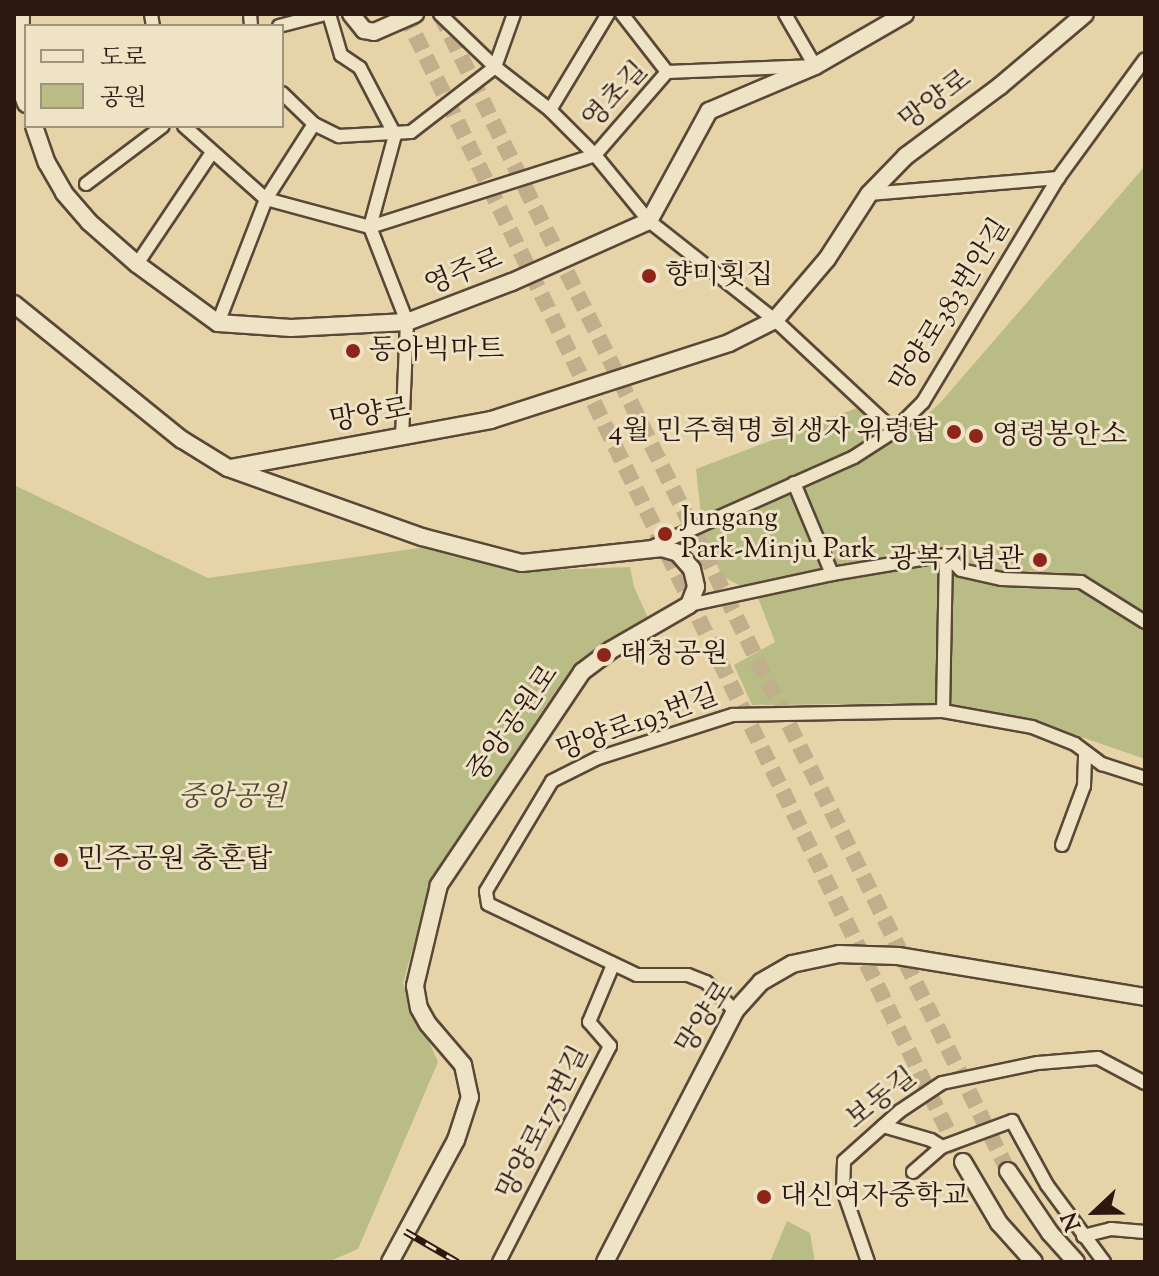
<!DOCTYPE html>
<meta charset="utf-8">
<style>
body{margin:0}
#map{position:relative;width:1159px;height:1276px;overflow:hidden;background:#e6d4a8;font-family:"Sorts Mill Goudy","Noto Serif KR",serif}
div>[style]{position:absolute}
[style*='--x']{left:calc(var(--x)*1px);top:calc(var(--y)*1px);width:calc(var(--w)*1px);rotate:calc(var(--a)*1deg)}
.green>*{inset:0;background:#b9bc85}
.secondary-tunnel>*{height:16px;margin-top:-8px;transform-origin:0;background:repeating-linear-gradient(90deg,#c1ae8a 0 16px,transparent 0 24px)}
.roads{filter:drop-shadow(2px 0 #5a4737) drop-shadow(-2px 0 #5a4737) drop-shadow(0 2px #5a4737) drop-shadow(0 -2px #5a4737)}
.street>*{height:12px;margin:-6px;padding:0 6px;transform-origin:6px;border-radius:6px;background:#efe3c6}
.secondary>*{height:16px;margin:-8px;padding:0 8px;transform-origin:8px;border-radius:8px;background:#efe3c6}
.rail>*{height:7px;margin-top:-3.5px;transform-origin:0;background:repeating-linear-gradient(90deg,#efe3c6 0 12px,#2c1811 0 24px);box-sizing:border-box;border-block:2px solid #2c1811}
.dots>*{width:22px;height:22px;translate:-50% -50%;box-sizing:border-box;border:4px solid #efe3c6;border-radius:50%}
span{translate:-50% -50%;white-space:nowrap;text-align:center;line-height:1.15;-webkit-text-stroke:6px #efe3c6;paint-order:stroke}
.street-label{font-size:28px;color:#2c1811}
.poi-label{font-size:28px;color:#2c1811}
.left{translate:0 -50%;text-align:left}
.right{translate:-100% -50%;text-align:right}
.park-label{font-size:28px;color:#564934;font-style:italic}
.frame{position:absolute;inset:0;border:16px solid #2c1811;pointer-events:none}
.legend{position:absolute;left:24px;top:24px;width:260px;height:104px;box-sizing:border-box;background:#efe3c6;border:2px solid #a1927e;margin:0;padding:10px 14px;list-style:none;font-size:24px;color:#2c1811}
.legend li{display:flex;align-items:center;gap:16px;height:40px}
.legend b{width:40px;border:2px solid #a1927e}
.north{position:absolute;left:1055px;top:1172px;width:80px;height:80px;-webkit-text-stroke:6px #efe3c6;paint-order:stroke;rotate:248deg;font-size:22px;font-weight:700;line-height:32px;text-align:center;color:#2c1811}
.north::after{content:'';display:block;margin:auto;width:28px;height:36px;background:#2c1811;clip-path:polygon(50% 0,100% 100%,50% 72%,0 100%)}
</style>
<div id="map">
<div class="green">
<div style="clip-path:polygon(1145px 166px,1145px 759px,1035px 721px,938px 703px,752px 705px,734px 665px,775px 642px,757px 595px,722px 576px,703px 534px,696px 469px,862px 406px,900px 439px,940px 403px)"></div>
<div style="clip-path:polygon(14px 485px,208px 578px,426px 547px,520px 571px,630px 567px,634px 587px,650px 622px,609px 645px,569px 676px,431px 884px,403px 983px,438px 1062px,358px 1249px,328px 1262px,14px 1262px)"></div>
<div style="clip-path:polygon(787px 1221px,810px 1233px,815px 1262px,770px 1262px)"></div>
</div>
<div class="secondary-tunnel">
<div style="--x:405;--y:14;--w:1276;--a:64.08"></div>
<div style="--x:440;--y:14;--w:1289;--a:63.85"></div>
</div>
<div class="roads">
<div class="street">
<div style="--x:151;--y:14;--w:12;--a:81"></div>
<div style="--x:250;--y:14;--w:12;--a:85"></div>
<div style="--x:329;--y:14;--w:43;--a:73.7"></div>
<div style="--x:341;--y:55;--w:23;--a:34"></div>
<div style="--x:360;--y:68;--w:76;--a:62.4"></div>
<div style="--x:395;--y:135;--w:95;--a:105.2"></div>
<div style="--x:370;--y:227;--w:102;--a:68.7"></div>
<div style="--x:407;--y:322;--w:115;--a:92.5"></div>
<div style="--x:440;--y:14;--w:76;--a:43.9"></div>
<div style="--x:495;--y:67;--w:70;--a:38"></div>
<div style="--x:550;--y:110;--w:64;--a:45"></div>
<div style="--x:595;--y:155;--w:85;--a:50.7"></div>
<div style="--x:649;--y:221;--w:160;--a:38.2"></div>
<div style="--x:775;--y:320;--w:163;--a:43"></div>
<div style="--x:622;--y:14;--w:73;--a:52.2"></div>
<div style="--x:279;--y:26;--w:48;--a:-14.6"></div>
<div style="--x:282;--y:93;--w:45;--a:44.1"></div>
<div style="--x:314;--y:124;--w:28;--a:26"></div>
<div style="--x:339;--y:136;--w:72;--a:-3.2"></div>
<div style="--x:411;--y:132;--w:106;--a:-37.7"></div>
<div style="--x:495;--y:67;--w:56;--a:-70.3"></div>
<div style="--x:550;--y:110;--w:112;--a:-58.9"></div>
<div style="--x:184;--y:126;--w:110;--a:41.7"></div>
<div style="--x:266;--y:199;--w:108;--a:15.1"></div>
<div style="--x:370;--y:227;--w:236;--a:-17.7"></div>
<div style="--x:595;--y:155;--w:110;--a:-49.1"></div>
<div style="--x:667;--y:72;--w:148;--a:-2.3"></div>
<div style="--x:815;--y:66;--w:60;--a:-120"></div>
<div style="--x:86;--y:184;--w:96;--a:-37"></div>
<div style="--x:869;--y:194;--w:190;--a:-4.8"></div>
<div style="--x:137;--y:264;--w:133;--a:-56.1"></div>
<div style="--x:218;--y:323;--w:133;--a:-68.8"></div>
<div style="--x:266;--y:199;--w:89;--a:-57.4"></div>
<div style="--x:794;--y:483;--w:99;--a:67.3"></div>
<div style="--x:652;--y:547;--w:221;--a:-24"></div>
<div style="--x:854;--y:457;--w:48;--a:-33"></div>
<div style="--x:894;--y:431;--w:41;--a:-45"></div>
<div style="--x:923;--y:402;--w:262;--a:-58.9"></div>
<div style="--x:1058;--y:178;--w:147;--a:-53.8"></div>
<div style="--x:689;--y:605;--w:146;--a:-12.2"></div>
<div style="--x:832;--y:574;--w:116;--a:-9.5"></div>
<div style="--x:946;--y:555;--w:21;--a:45"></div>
<div style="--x:961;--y:570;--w:42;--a:12.4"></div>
<div style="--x:1002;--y:579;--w:79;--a:2.2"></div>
<div style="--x:1081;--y:582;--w:75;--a:32"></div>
<div style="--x:943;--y:711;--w:156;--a:-88.9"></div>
<div style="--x:1062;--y:845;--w:63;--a:-69.6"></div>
<div style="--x:1084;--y:786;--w:34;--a:-88"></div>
<div style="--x:735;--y:1011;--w:41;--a:-135"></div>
<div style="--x:706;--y:982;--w:19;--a:-159"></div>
<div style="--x:688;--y:975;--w:51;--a:180"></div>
<div style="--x:637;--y:975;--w:165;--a:-154.5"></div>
<div style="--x:488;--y:904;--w:13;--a:-99"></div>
<div style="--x:486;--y:891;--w:128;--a:-59"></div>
<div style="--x:552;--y:781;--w:51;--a:-26.6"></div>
<div style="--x:598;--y:758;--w:142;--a:-17.7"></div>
<div style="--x:733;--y:715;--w:210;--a:-1.1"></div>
<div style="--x:943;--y:711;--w:90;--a:10.2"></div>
<div style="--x:1032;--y:727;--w:46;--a:21.6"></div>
<div style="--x:1075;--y:744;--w:34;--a:37"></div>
<div style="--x:1102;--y:764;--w:45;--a:18"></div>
<div style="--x:883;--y:1126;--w:50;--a:16.3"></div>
<div style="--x:931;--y:1140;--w:13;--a:32"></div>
<div style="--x:913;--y:1172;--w:38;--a:-41"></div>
<div style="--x:942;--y:1147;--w:75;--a:-20.4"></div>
<div style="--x:1012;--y:1121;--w:73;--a:61.3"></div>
<div style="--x:1047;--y:1185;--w:96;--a:53.5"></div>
<div style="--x:1083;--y:1236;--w:29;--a:-14"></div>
<div style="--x:1111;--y:1229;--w:34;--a:5"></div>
<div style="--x:499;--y:1262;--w:243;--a:-62.8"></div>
<div style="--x:610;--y:1046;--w:32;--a:-131"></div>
<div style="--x:589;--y:1022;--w:62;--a:-67.2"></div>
<div style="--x:868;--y:1262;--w:76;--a:-109.1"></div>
<div style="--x:843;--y:1190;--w:29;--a:-88"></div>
<div style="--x:844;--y:1161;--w:75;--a:-41.8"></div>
<div style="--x:900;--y:1111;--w:50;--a:-33.7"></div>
<div style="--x:942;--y:1083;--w:98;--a:-11.8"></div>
<div style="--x:1038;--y:1063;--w:60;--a:-4.8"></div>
<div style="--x:1098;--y:1058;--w:53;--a:28"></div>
</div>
<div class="secondary">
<div style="--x:21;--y:14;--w:74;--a:90.8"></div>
<div style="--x:20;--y:88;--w:17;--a:69"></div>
<div style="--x:351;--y:14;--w:21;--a:51"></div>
<div style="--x:364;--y:30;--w:10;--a:11"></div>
<div style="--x:374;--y:32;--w:45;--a:-23.7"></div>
<div style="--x:34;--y:126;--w:39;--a:71"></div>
<div style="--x:47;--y:163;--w:34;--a:60"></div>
<div style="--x:64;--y:193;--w:38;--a:49"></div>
<div style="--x:89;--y:222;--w:64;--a:41.2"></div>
<div style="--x:137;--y:264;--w:100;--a:36.1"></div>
<div style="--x:218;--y:323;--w:73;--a:3.9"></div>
<div style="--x:291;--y:328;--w:116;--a:-3"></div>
<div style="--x:407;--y:322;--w:112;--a:-20.9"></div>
<div style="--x:512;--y:282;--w:150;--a:-24"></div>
<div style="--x:649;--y:221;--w:125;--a:-61.4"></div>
<div style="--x:709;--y:111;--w:115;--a:-23"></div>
<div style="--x:815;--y:66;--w:104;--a:-30"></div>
<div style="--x:14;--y:304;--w:215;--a:39"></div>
<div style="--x:181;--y:439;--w:55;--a:31.7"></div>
<div style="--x:228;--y:468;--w:206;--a:19.6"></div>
<div style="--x:422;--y:537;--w:103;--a:14.6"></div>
<div style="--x:522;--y:563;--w:141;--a:-6.1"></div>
<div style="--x:662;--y:548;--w:17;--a:17"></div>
<div style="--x:678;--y:553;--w:21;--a:49"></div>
<div style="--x:692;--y:569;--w:18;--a:77"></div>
<div style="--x:696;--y:587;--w:19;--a:111"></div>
<div style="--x:689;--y:605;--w:90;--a:150"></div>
<div style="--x:611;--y:650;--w:36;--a:143"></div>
<div style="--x:582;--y:672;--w:257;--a:123.9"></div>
<div style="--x:439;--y:885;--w:104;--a:103.4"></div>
<div style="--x:415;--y:986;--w:22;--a:80"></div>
<div style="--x:419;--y:1008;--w:18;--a:61"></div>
<div style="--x:428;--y:1024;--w:54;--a:49.5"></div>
<div style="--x:463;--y:1065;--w:33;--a:78"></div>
<div style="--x:470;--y:1097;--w:45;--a:108"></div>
<div style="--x:456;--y:1140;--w:139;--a:118.4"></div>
<div style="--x:230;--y:468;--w:265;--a:-10.4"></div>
<div style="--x:491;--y:420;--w:250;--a:-17.9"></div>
<div style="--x:729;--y:343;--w:51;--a:-26.6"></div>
<div style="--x:775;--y:320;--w:80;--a:-49.6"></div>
<div style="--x:827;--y:259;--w:77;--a:-57.1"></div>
<div style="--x:869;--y:194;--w:53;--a:-45.8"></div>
<div style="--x:906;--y:156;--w:117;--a:-36.7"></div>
<div style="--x:1000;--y:86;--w:111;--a:-40.3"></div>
<div style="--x:963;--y:1162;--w:71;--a:59.5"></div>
<div style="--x:999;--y:1223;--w:52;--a:48.1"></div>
<div style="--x:1008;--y:1171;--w:75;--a:55.9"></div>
<div style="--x:1050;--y:1233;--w:39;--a:48"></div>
<div style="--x:605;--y:1262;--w:283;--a:-62.6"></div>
<div style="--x:735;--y:1011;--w:39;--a:-48"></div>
<div style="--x:761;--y:982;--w:36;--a:-30"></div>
<div style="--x:792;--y:964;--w:48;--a:-12"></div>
<div style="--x:839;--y:954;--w:59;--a:1.9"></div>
<div style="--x:898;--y:956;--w:250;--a:9.4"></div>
</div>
</div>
<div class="rail">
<div style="--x:405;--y:1231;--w:61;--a:30.3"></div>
</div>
<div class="dots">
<div style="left:649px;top:276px;background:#8f2418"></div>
<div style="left:353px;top:351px;background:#8f2418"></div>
<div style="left:954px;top:432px;background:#8f2418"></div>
<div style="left:976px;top:436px;background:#8f2418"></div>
<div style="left:665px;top:534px;background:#8f2418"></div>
<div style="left:1040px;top:560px;background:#8f2418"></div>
<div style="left:604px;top:655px;background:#8f2418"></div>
<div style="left:61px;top:860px;background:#8f2418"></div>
<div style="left:764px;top:1197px;background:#8f2418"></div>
</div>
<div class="street-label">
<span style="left:616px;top:96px;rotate:-47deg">영초길</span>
<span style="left:936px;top:101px;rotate:-37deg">망양로</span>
<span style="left:464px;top:273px;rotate:-22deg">영주로</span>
<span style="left:951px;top:306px;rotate:-58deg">망양로383번안길</span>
<span style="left:370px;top:416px;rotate:-10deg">망양로</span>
<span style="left:514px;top:724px;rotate:-55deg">중앙공원로</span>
<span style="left:638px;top:724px;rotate:-20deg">망양로193번길</span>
<span style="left:706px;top:1018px;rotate:-57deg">망양로</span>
<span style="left:882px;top:1099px;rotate:-38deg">보동길</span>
<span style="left:544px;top:1123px;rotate:-63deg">망양로175번길</span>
</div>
<div class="poi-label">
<span class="left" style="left:665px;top:276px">향미횟집</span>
<span class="left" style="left:369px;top:351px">동아빅마트</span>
<span class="right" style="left:938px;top:432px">4월 민주혁명 희생자 위령탑</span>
<span class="left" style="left:992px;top:436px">영령봉안소</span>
<span class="left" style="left:681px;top:534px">Jungang<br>Park-Minju Park</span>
<span class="right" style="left:1024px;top:560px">광복기념관</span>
<span class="left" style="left:620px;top:655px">대청공원</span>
<span class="left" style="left:77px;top:860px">민주공원 충혼탑</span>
<span class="left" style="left:780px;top:1197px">대신여자중학교</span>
</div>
<div class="park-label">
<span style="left:232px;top:798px">중앙공원</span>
</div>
<div class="frame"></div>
<ul class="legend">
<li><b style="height:10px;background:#efe3c6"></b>도로</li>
<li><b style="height:22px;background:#b9bc85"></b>공원</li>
</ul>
<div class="north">N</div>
</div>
